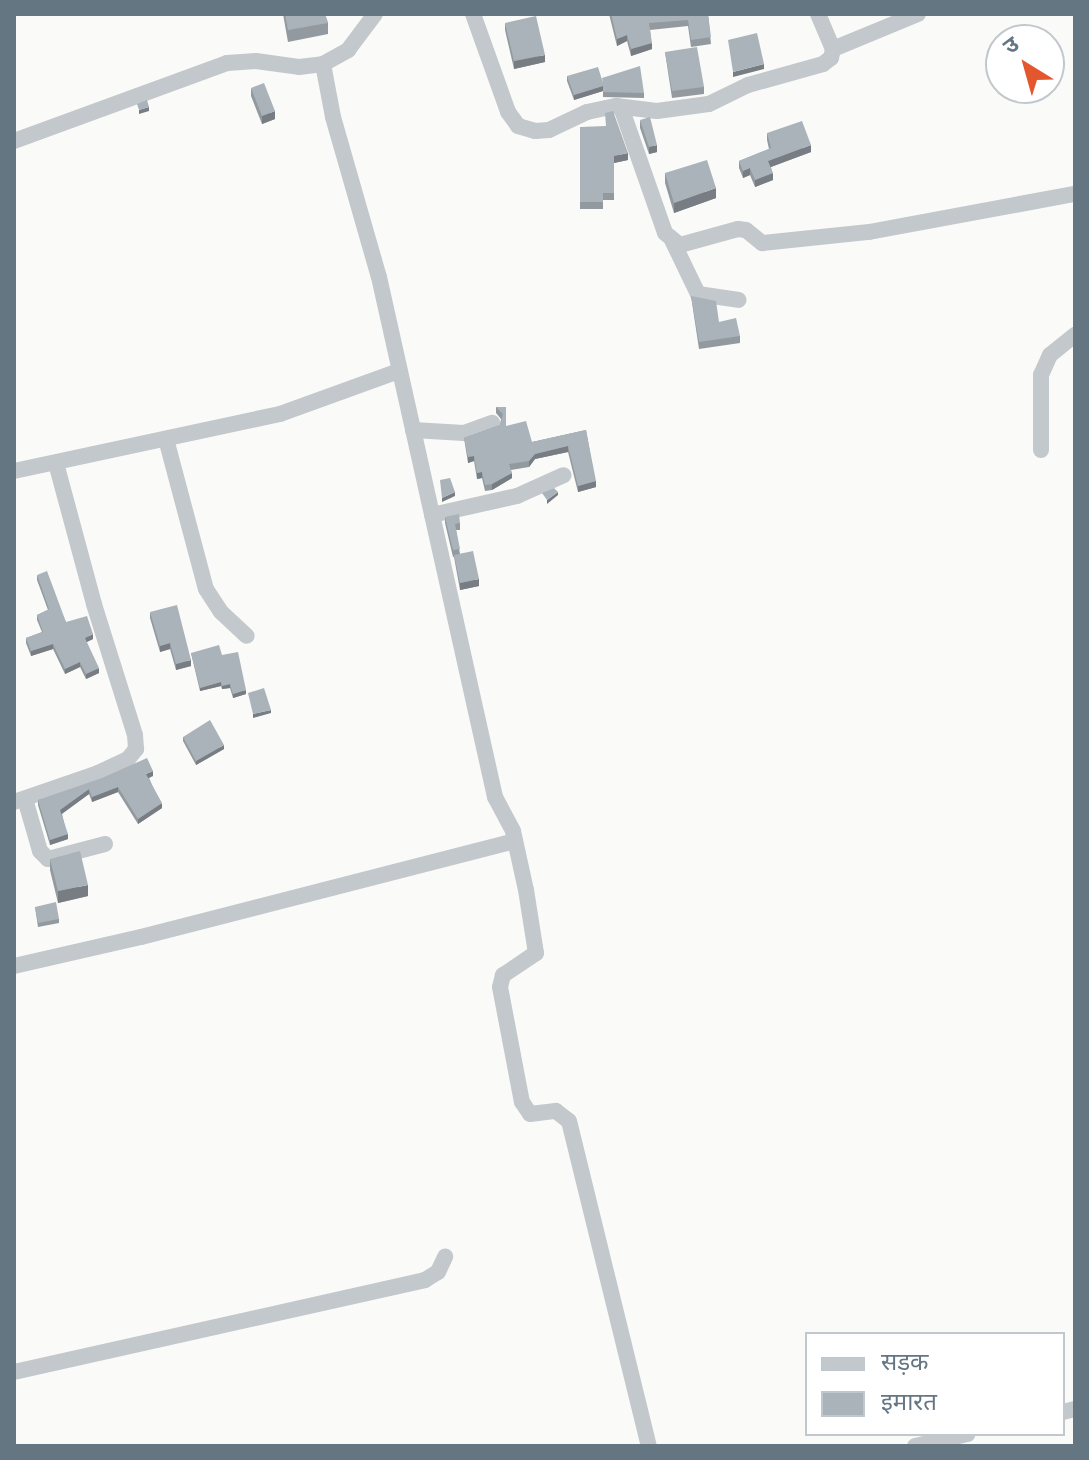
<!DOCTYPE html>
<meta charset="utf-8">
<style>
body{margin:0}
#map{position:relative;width:1089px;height:1460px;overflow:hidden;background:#fafaf8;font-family:"Sofia Sans Condensed","Noto Sans Devanagari",sans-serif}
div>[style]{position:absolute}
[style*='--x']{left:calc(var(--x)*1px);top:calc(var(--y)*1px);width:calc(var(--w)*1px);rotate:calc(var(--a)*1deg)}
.street>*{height:16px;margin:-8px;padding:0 8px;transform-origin:8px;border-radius:8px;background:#c3c8cc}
.wall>*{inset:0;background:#929a9f}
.shaded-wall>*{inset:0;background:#777d82}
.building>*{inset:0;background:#aab3b9}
span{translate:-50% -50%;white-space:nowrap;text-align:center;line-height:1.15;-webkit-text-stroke:8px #fff;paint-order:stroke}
.frame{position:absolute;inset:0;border:16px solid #657683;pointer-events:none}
.legend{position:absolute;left:805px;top:1332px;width:260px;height:104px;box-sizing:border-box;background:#fff;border:2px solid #c1c8cd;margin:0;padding:10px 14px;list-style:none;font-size:24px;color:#657683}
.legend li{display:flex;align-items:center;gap:16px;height:40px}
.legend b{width:40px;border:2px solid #c1c8cd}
.north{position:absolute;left:985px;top:24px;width:80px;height:80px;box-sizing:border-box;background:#fff;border:2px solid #c1c8cd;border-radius:50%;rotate:323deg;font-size:22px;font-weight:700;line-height:32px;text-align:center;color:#657683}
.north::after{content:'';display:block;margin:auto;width:28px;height:36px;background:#e4572e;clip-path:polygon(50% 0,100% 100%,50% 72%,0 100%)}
</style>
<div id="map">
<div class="street">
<div style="--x:473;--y:14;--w:104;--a:70.3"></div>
<div style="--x:508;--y:112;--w:17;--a:54"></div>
<div style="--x:518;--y:126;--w:18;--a:16"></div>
<div style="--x:535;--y:131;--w:14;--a:-4"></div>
<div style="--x:549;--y:130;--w:42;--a:-25.3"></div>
<div style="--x:587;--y:112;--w:30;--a:-12"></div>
<div style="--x:616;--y:106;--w:41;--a:7"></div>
<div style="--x:657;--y:111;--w:52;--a:-7.7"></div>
<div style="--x:709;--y:104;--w:43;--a:-26"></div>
<div style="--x:748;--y:85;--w:78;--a:-15.6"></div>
<div style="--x:823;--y:64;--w:10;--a:-37"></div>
<div style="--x:831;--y:58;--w:9;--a:-77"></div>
<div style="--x:833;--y:49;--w:92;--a:-22.4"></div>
<div style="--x:818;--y:14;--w:38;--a:67"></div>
<div style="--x:323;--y:64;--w:54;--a:79.3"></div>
<div style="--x:333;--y:117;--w:166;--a:74"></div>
<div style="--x:379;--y:277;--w:533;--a:77.42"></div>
<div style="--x:495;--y:797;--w:38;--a:62"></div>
<div style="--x:513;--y:831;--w:60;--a:77.6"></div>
<div style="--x:526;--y:890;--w:64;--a:81"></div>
<div style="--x:536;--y:953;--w:40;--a:146"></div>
<div style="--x:503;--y:975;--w:12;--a:104"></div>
<div style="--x:500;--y:987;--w:117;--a:79.2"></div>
<div style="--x:522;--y:1102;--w:14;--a:56"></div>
<div style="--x:530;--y:1114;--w:26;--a:-7"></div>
<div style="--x:556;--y:1111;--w:16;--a:38"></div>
<div style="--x:569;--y:1121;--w:335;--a:76.2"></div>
<div style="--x:622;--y:110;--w:130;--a:70.7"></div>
<div style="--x:665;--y:233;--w:19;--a:39"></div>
<div style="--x:680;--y:245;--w:60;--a:-15.4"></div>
<div style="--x:738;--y:229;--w:8;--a:7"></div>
<div style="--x:746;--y:230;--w:21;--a:39"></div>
<div style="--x:762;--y:243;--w:108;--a:-5.9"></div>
<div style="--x:869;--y:232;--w:209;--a:-10.5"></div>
<div style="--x:14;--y:141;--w:227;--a:-20.1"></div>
<div style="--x:227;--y:63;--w:29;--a:-4"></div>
<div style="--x:256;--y:61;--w:43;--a:7.9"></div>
<div style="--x:299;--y:67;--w:24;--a:-7"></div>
<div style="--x:323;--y:64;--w:29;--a:-29"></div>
<div style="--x:348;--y:50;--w:45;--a:-53.1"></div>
<div style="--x:672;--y:240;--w:60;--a:64.3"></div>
<div style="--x:698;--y:294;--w:41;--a:8.3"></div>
<div style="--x:413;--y:430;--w:51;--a:3.4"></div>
<div style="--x:464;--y:433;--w:30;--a:-20"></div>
<div style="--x:166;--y:439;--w:155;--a:75.1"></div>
<div style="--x:206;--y:589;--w:27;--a:57"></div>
<div style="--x:221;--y:612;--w:35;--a:43"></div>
<div style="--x:1041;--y:450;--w:75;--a:-90"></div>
<div style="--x:1041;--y:375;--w:22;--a:-66"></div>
<div style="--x:1050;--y:355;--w:32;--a:-39"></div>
<div style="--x:14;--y:471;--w:272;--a:-12.1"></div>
<div style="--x:280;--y:414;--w:127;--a:-19.9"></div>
<div style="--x:432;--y:515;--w:87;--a:-12.6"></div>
<div style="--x:517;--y:496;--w:51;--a:-24.1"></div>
<div style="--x:25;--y:799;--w:54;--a:73.9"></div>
<div style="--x:40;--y:851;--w:11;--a:45"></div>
<div style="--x:48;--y:859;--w:59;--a:-14.7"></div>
<div style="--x:14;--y:802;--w:89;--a:-19"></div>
<div style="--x:98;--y:773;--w:33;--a:-25"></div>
<div style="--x:128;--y:759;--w:13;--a:-51"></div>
<div style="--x:136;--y:749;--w:14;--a:-94"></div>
<div style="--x:135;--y:735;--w:137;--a:-107.4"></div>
<div style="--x:94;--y:604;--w:146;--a:-105.1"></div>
<div style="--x:14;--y:966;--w:130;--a:-12.9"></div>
<div style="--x:141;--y:937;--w:386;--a:-14.4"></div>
<div style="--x:14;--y:1372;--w:421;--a:-12.6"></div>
<div style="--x:425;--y:1280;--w:15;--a:-32"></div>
<div style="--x:438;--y:1272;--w:17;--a:-65"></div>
<div style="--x:1063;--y:1412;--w:12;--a:-14"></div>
<div style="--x:915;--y:1446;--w:54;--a:-12.8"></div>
</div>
<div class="wall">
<div style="clip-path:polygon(283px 14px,325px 14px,328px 23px,328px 34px,288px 42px)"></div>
<div style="clip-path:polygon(609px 14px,708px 14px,711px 44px,691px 47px,688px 26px,650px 30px,652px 49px,631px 56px,627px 41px,617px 46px)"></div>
<div style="clip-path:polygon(505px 23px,545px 62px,514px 69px,505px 30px)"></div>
<div style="clip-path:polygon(665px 52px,704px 87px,704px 94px,672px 98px)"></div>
<div style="clip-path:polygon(567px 76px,603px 83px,644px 93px,644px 98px,603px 97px,603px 91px,574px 100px,567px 81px)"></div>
<div style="clip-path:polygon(251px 88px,275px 119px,262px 124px,251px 96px)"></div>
<div style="clip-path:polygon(640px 120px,657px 152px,649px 154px,640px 128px)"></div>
<div style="clip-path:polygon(580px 127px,628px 160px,614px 163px,614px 200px,603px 200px,603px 209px,580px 209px)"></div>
<div style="clip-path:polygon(767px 133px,811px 152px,771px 167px,773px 180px,755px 187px,750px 175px,743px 178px,739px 168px,739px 161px,769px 149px,767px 140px)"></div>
<div style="clip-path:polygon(665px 173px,716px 198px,674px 213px,665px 183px)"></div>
<div style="clip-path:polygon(691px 296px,719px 322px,740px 336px,740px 343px,699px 349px)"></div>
<div style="clip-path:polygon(496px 407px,506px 407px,506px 426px,532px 442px,586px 430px,596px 487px,578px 492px,568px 452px,535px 459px,529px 467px,511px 470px,512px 478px,492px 490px,485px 491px,482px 478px,477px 479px,474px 461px,468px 463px,464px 438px,500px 425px,501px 419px,496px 413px)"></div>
<div style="clip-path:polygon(445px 517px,460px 523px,460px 530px,456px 530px,460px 554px,479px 586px,460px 590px,454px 557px,453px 557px,445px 523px)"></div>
<div style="clip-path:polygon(37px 575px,66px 622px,93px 639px,86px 642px,99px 673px,86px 679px,80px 667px,65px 674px,53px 649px,31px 656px,26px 643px,26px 638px,42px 632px,37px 620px,37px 615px,48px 610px,37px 580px)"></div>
<div style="clip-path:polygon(150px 612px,191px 666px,176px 670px,170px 649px,160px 652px,150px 618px)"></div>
<div style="clip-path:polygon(191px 653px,222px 655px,246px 694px,233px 698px,230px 688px,222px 689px,221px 686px,200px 691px)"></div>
<div style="clip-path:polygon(183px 737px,224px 749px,196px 765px,183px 741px)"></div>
<div style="clip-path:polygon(153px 776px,149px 778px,162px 808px,138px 824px,118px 792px,92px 802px,89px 794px,62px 814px,68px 839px,50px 845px,38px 805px,38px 800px)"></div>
<div style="clip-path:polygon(50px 859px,88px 896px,58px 903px,50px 870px)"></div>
<div style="clip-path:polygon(35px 907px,59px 919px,59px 923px,38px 927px)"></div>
</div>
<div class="shaded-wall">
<div style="clip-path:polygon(627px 35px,627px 41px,617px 46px,617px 39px)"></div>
<div style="clip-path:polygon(652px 43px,652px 49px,631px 56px,631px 49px)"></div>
<div style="clip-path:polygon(545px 55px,545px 62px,514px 69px,514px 61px)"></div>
<div style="clip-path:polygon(764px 64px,764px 69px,733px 77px,733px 72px)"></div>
<div style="clip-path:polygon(603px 86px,603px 91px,574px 100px,574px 95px)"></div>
<div style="clip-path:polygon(149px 107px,149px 111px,139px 114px,139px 110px)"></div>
<div style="clip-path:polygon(275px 111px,275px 119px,262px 124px,262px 116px)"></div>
<div style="clip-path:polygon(657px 145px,657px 152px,649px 154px,649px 147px)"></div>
<div style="clip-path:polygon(811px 145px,811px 152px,768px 168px,768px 161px)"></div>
<div style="clip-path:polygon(628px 153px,628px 160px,614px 163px,614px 156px)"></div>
<div style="clip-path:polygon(750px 168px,750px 175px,743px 178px,743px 171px)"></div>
<div style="clip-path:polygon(773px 173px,773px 180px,755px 187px,755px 180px)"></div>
<div style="clip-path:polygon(716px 188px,716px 198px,674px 213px,674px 203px)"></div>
<div style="clip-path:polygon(568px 446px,568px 452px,535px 459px,529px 467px,529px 461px,535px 454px)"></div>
<div style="clip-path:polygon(474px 456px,474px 461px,468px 463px,468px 457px)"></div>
<div style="clip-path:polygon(482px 472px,482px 478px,477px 479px,477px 473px)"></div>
<div style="clip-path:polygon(512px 473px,512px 478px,492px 490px,492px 484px)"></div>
<div style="clip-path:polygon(596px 481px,596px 487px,578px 492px,578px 486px)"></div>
<div style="clip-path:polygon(455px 492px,455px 496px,442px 502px,442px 498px)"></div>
<div style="clip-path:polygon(558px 492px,558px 495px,547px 504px,547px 500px)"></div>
<div style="clip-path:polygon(479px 579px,479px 586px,460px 590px,460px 583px)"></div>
<div style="clip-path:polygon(93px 634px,93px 639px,85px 643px,85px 638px)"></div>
<div style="clip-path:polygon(170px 643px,170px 649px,160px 652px,160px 646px)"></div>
<div style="clip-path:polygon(53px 644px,53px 649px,31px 656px,31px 651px)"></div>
<div style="clip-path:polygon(191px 660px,191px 666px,176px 670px,176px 664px)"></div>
<div style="clip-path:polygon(80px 662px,80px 667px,65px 674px,65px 669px)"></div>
<div style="clip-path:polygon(99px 668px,99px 673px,86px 679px,86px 674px)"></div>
<div style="clip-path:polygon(221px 682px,221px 686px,200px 691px,200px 688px)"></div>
<div style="clip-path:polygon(230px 684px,230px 688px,222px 689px,222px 686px)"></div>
<div style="clip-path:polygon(246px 690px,246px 694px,233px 698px,233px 694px)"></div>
<div style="clip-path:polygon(271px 710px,271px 713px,253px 718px,253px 714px)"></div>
<div style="clip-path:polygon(224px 745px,224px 749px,196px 765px,196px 761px)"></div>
<div style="clip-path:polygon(153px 771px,153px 776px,146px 779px,146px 774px)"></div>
<div style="clip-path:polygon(118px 787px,118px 792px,92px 802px,92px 797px)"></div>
<div style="clip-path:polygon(89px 789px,89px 794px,60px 815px,60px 810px)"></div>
<div style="clip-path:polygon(162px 803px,162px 808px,138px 824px,138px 819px)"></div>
<div style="clip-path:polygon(68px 834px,68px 839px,50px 845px,50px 840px)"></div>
<div style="clip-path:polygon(88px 885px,88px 896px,58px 903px,58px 891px)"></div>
</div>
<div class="building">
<div style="clip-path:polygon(285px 14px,325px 14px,328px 23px,288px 30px)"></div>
<div style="clip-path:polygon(611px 14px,708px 14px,711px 37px,691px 40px,688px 20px,649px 23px,652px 43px,631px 49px,627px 35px,617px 39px)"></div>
<div style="clip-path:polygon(536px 16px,545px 55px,514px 61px,505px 23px)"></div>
<div style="clip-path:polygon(757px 33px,764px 64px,733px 72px,728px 40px)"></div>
<div style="clip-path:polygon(697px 47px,704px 87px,672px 91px,665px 52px)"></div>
<div style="clip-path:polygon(640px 66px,644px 93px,603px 92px,603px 86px,574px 95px,567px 76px,598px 67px,603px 83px,602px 78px)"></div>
<div style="clip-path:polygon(264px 83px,275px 111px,262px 116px,251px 88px)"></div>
<div style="clip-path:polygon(147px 100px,149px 107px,139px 110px,137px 104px)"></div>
<div style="clip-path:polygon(613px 111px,628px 153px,614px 156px,614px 193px,603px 193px,603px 202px,580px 202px,580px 127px,606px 126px,605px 113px)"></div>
<div style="clip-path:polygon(650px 117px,657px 145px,649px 147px,640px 120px)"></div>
<div style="clip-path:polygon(802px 121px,811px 145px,768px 161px,773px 173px,755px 180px,750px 168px,743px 171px,739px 161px,771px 148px,767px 133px)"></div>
<div style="clip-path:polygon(707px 160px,716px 188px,674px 203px,665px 173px)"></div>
<div style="clip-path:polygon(691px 296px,716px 301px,719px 322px,736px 318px,740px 336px,699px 342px)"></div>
<div style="clip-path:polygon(496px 407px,506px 407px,506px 426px,526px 421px,532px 442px,586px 430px,596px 481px,578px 486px,568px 446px,535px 454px,529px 461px,509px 464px,512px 473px,492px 484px,485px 485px,482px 472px,477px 473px,474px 456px,468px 457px,464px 438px,500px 425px,503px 414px)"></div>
<div style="clip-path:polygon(450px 478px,455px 492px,442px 498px,440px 480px)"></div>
<div style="clip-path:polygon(554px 488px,558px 492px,547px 500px,542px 493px)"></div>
<div style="clip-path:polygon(459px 514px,460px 523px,455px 524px,460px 549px,453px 550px,445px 517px)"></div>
<div style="clip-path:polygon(473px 551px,479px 579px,460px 583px,454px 555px)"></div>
<div style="clip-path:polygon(47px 571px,66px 622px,87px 616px,93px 634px,85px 638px,99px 668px,86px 674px,80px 662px,65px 669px,53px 644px,31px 651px,26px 638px,43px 632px,37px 615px,49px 609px,37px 575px)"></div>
<div style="clip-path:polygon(177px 605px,191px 660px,176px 664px,170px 643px,160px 646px,150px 612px)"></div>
<div style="clip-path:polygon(219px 645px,222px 655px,238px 652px,246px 690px,233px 694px,230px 684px,222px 686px,221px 682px,200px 688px,191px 653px)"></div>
<div style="clip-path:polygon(264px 688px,271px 710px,253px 714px,248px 693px)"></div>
<div style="clip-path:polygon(210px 720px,224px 745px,196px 761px,183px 737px)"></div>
<div style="clip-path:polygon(147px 758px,153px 771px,146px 774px,162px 803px,138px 819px,118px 787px,92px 797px,89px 789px,60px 810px,68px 834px,50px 840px,38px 800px,102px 778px)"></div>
<div style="clip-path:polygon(80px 851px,88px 885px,58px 891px,50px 859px)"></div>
<div style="clip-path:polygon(56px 902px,59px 919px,38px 923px,35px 907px)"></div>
</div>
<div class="frame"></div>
<ul class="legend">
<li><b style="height:10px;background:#c3c8cc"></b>सड़क</li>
<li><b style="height:22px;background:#aab3b9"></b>इमारत</li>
</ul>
<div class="north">उ</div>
</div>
